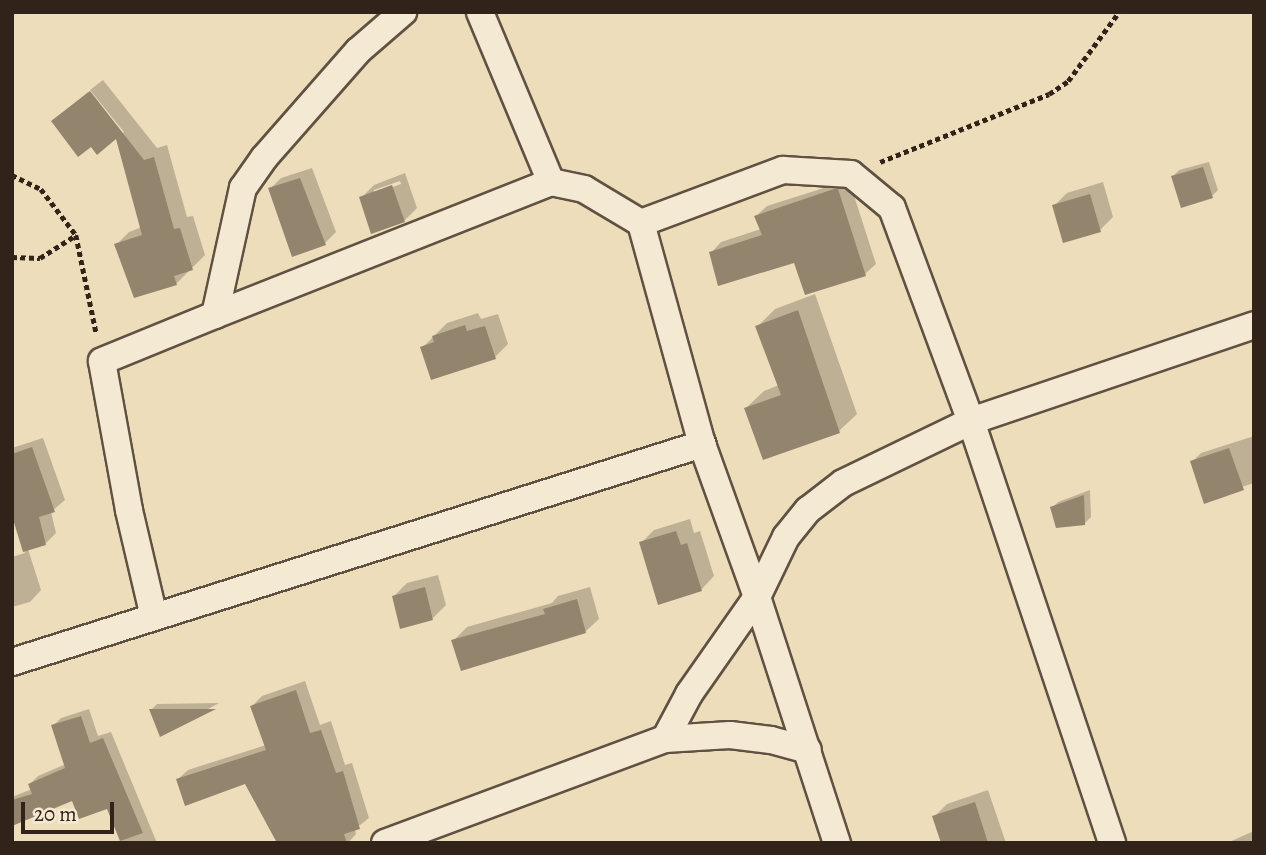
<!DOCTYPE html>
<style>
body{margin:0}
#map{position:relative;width:1266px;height:855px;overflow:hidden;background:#edb;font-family:Alegreya,serif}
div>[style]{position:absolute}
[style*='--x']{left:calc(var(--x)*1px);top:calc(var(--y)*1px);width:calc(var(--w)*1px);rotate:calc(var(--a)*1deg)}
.shadow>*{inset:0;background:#0003}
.building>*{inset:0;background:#93846d}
.path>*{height:4.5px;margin-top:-2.25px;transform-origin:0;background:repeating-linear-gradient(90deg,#312319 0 5px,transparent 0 8.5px)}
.roads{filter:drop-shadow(2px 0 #605242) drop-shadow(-2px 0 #605242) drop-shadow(0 2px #605242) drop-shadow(0 -2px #605242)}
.street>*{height:26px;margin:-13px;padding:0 13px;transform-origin:13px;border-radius:13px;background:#f4e9d3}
span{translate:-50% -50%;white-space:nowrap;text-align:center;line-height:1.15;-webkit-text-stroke:5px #f4e9d3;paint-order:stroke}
.frame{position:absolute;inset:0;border:14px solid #312319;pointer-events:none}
.scale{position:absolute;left:21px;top:802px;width:93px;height:32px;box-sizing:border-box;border:4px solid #312319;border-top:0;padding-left:9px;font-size:21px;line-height:24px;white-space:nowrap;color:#312319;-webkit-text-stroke:5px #f4e9d3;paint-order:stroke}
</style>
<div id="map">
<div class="shadow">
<div style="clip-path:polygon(103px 80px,157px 148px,167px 145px,187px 217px,193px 216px,205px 255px,177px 283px,135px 296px,116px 245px,129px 232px,142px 227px,117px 136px,91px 145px,53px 121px,88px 92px,121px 135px,124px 132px,90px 90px)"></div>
<div style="clip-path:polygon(1209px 162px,1218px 190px,1212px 196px,1173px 176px,1179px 170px)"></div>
<div style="clip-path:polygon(312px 168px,336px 232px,325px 243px,270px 189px,281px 178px)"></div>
<div style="clip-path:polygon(evenodd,405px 173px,417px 208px,404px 221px,361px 198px,374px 185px,405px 173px,400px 181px,401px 184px,374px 194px,374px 190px,400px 181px)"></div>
<div style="clip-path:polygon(849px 180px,876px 264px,865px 274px,806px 293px,795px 261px,711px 253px,721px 242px,761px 229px,756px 216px,767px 206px)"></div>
<div style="clip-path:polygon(1103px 182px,1113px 217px,1100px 230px,1054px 206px,1067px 193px)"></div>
<div style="clip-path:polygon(815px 294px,857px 414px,839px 431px,746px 408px,764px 391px,779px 385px,757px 327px,775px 309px)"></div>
<div style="clip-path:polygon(478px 313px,481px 319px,498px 314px,508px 344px,495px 357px,422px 348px,447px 323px)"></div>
<div style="clip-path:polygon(1254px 436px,1254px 483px,1204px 499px,1192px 462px,1201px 453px)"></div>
<div style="clip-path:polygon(43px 438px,65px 500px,51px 512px,56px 533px,45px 544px,28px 549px,41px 590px,30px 602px,12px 607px,12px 557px,25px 553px,12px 510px,12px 448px)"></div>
<div style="clip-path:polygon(1090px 490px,1091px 517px,1085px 523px,1052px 508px,1058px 502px)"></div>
<div style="clip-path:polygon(690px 519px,694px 533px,700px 531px,714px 576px,701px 590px,641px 543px,654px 530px)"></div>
<div style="clip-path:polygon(438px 575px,446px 605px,433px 618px,394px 596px,407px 583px)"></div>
<div style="clip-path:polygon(590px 587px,599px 619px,585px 632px,453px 641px,467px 627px,552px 603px,558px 596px)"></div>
<div style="clip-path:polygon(305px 681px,320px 725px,331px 721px,345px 765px,352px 763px,369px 818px,355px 829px,356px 834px,348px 843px,279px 843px,246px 782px,178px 779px,188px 770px,266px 745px,252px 706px,262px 696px)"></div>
<div style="clip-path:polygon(219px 703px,161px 735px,151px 710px,157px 704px)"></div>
<div style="clip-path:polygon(89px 709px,98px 736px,111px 732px,157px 843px,122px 843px,108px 807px,73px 799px,12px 825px,12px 797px,32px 789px,30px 784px,38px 776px,66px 764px,53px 726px,61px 718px)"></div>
<div style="clip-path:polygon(988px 790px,1006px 843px,942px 843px,934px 817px,947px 804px)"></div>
<div style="clip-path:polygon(1254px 831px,1254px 843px,1228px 843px,1229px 842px)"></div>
</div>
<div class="building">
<div style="clip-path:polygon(90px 91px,144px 160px,154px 157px,174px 229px,180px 228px,193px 270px,174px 276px,177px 285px,134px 298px,114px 244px,142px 235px,116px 139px,97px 155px,91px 147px,78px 157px,51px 121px)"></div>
<div style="clip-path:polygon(1203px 167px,1213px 198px,1181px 208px,1171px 176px)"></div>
<div style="clip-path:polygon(300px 178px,326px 245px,292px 257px,268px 188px)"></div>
<div style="clip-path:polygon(392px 185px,405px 222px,371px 234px,359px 197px)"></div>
<div style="clip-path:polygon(834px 189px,838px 189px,866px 276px,805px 295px,794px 263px,718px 286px,709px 252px,762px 235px,754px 216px)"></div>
<div style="clip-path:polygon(1090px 194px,1101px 232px,1063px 243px,1052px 205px)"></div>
<div style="clip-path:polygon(798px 310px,840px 433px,763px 460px,744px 408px,781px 395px,755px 326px)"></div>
<div style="clip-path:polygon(465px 325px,467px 331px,485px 326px,496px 359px,431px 380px,420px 347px,434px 342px,432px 336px)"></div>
<div style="clip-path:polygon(32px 447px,55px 512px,39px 517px,46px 545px,23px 552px,12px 516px,12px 454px)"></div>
<div style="clip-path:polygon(1229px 448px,1244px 490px,1204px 504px,1190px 461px)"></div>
<div style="clip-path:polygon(1084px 495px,1085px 525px,1056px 528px,1050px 507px)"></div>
<div style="clip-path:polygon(676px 531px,681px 545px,687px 543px,702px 591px,658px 605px,639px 542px)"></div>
<div style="clip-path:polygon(425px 587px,433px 620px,400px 629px,392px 596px)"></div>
<div style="clip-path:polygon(577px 599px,586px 633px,461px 671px,451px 640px,545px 614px,543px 609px)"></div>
<div style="clip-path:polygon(296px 690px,310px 733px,321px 730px,336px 773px,343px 771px,360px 829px,344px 834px,347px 843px,277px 843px,245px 784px,185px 806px,176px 779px,266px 750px,250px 706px)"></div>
<div style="clip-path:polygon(149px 709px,216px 709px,160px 737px)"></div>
<div style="clip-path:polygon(81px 716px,90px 743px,103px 738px,143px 833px,120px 841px,107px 809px,79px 819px,72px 801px,12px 826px,12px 800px,32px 794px,28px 784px,65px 768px,51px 725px)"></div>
<div style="clip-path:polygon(975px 802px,988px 843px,941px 843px,932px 816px)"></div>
</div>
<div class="path">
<div style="--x:880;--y:162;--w:182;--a:-21.9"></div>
<div style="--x:1049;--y:94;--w:23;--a:-34"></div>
<div style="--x:1068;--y:81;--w:86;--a:-53.5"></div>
<div style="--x:12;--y:175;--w:32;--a:26"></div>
<div style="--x:41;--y:189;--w:58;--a:52.7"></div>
<div style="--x:12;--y:257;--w:28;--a:2"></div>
<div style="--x:40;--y:258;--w:43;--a:-32.6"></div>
<div style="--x:76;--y:235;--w:99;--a:78.3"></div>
</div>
<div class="roads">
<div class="street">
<div style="--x:551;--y:182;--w:34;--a:12"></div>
<div style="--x:584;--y:189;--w:66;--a:30.8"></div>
<div style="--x:641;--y:223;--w:152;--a:-20.5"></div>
<div style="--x:783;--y:170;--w:68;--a:3.4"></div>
<div style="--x:851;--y:174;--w:53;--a:39.7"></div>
<div style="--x:892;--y:208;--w:227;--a:69.7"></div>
<div style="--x:971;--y:421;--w:445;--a:71.5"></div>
<div style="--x:641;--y:223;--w:229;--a:74.6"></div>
<div style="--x:702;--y:444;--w:163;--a:70.2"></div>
<div style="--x:757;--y:597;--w:259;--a:72"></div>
<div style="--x:215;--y:315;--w:361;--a:-21.6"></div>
<div style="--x:551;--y:182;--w:184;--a:-112.7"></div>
<div style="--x:154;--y:617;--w:110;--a:-103.2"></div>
<div style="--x:129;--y:510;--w:151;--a:-100.3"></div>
<div style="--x:102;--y:361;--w:122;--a:-22.2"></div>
<div style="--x:215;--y:315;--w:130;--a:-77.6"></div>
<div style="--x:243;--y:188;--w:37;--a:-55"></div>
<div style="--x:264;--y:158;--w:142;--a:-48.7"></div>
<div style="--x:358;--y:51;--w:60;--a:-40.9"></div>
<div style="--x:12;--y:662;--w:724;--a:-17.53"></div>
<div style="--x:665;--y:739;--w:51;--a:-61.9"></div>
<div style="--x:689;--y:694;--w:118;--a:-55"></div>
<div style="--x:757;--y:597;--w:67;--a:-64.2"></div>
<div style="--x:786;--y:537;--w:35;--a:-51"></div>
<div style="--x:808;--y:510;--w:44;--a:-37.6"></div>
<div style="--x:843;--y:483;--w:142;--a:-25.8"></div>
<div style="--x:971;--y:421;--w:299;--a:-18.7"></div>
<div style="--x:385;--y:843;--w:299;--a:-20.4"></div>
<div style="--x:665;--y:739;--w:65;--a:-3.5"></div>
<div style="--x:730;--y:735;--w:41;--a:7"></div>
<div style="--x:771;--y:740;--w:38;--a:15"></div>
</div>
</div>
<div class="frame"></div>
<div class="scale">20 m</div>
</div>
